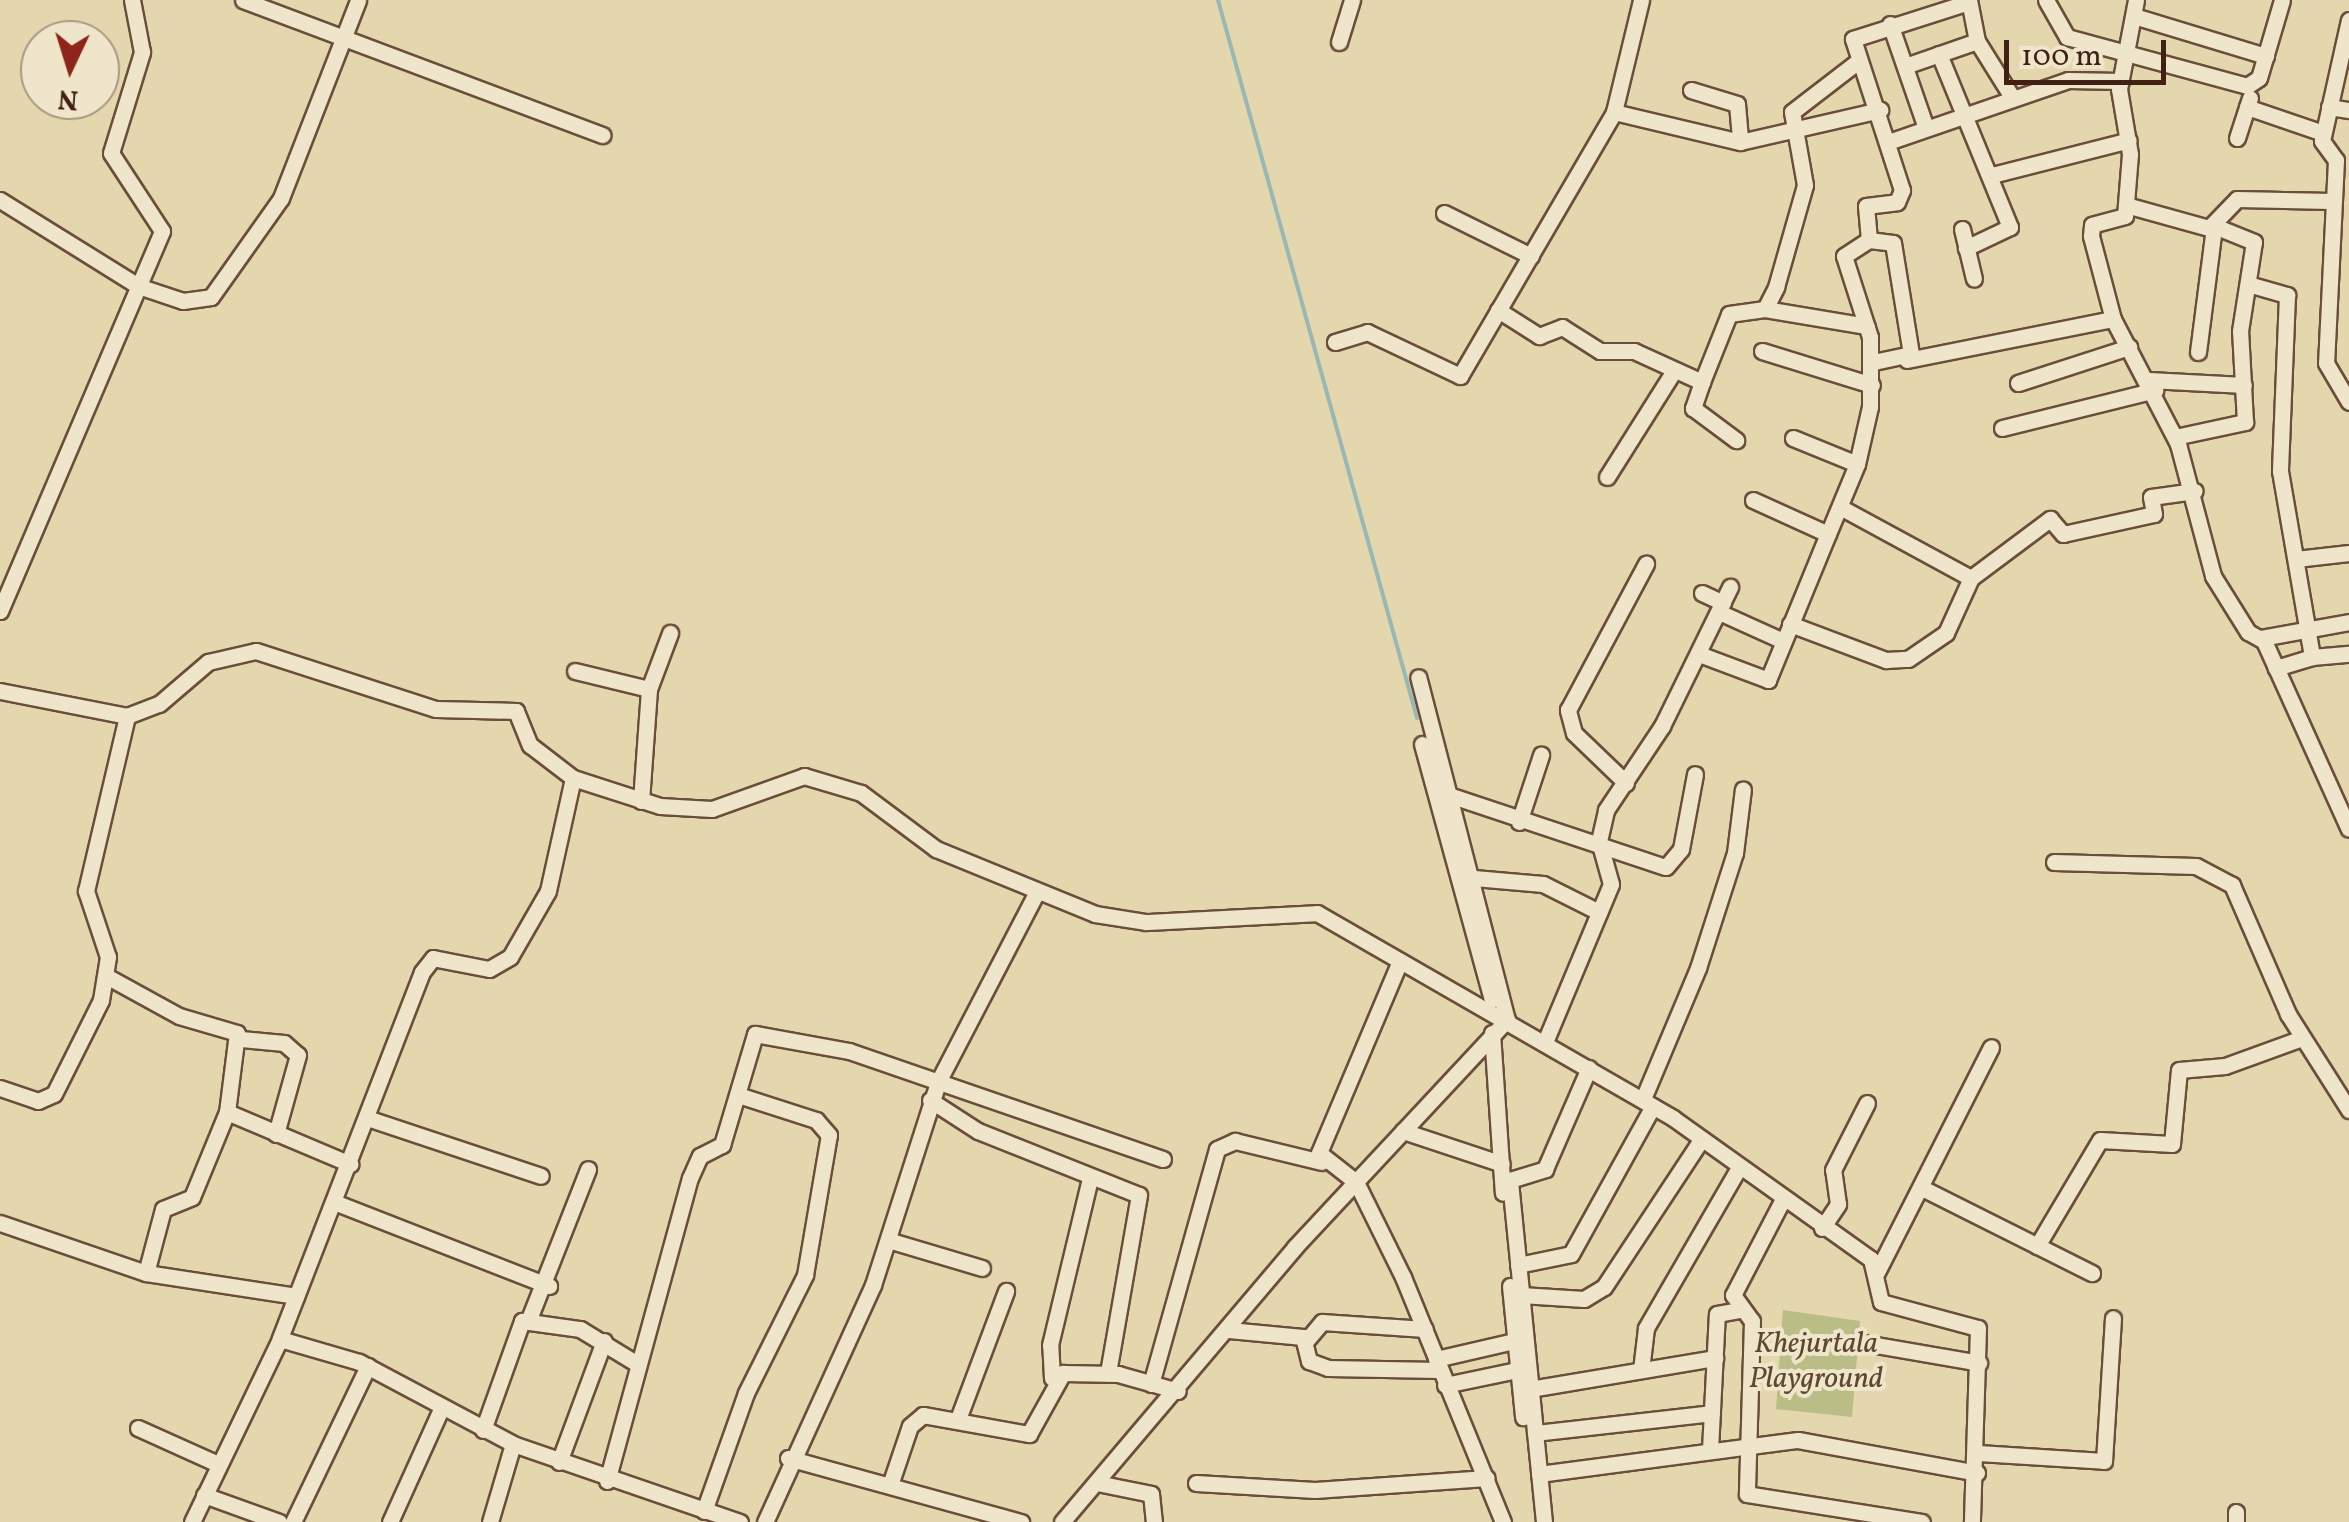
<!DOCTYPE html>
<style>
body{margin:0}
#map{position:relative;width:2349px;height:1522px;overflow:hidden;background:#e5d7ad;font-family:Vollkorn,serif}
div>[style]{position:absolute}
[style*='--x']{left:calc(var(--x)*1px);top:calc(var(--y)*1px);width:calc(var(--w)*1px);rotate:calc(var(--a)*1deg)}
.green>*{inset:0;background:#babd86}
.stream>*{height:4px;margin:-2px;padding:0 2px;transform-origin:2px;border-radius:2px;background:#99b7b4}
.roads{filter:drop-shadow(2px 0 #6a4e3a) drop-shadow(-2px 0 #6a4e3a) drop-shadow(0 2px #6a4e3a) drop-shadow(0 -2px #6a4e3a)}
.minor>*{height:15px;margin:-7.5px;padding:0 7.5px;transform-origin:7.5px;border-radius:7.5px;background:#eee5ca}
span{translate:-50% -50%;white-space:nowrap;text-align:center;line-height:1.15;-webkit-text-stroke:8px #eee5ca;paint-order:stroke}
.park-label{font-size:30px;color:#5f4830;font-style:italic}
.north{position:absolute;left:20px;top:20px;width:100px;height:100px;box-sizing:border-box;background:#eee5ca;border:2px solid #a99781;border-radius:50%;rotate:184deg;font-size:28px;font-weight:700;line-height:40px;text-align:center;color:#412114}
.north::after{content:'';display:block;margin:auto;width:35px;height:45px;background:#8f2418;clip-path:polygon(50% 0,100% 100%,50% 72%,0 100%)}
.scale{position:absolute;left:2004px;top:40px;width:162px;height:45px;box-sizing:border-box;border:5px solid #412114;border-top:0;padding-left:12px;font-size:30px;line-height:35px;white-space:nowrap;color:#412114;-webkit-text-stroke:8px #eee5ca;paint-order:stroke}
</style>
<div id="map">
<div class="green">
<div style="clip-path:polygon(1783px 1310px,1860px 1321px,1852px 1417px,1776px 1409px)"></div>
</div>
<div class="stream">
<div style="--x:1218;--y:0;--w:745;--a:74.51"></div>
</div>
<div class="roads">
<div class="minor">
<div style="--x:243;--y:0;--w:384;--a:20.6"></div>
<div style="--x:1969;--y:0;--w:42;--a:79"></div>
<div style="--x:1977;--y:41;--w:66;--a:58"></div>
<div style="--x:2046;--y:0;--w:43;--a:60.4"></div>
<div style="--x:2067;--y:37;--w:187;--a:15.2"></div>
<div style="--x:2247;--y:86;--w:14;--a:-34"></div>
<div style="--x:2259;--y:78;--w:81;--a:-73.6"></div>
<div style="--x:2136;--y:0;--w:91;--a:100.8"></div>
<div style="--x:2119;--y:89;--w:66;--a:80.4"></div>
<div style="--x:2130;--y:154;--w:62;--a:94.6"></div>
<div style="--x:2125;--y:216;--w:34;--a:165"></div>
<div style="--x:2092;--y:225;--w:11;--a:95"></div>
<div style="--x:2091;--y:236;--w:86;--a:75.2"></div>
<div style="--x:2113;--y:319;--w:141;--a:62.5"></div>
<div style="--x:2178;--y:444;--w:137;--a:75.1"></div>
<div style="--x:2213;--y:576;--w:66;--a:58"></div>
<div style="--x:2248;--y:632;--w:18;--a:29"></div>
<div style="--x:2264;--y:641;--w:206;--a:65.7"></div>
<div style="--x:2134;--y:16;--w:138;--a:16.9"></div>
<div style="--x:2349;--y:20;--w:124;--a:102.6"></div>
<div style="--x:2322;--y:141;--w:24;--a:54"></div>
<div style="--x:2336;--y:160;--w:203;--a:92.8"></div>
<div style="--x:2326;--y:363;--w:45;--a:59.5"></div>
<div style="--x:1890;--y:24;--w:110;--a:70.9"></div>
<div style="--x:1339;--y:42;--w:44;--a:-72.8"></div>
<div style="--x:1939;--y:54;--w:187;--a:67.7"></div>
<div style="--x:2010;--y:227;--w:49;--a:154.5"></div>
<div style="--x:1905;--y:66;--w:76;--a:-19.1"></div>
<div style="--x:1691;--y:90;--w:48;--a:16.9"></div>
<div style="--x:1737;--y:104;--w:38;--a:85"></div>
<div style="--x:2247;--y:107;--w:80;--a:18.9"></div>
<div style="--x:2329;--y:107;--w:20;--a:9"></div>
<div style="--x:1614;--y:112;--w:115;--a:-76.4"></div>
<div style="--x:2237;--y:138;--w:42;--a:-72"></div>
<div style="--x:1891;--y:141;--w:187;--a:-19"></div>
<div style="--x:2068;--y:80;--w:53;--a:1.1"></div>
<div style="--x:1992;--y:175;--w:141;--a:-14.3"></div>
<div style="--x:0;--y:200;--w:163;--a:31.9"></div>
<div style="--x:138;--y:286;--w:47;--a:18.4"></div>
<div style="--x:183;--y:301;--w:28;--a:-8"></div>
<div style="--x:211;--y:297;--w:121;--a:-54.7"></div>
<div style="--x:281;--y:198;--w:212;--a:-68.7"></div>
<div style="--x:2126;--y:205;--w:86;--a:15.5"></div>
<div style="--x:2209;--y:228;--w:40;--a:-46"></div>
<div style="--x:2237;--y:199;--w:94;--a:1.2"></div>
<div style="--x:1444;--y:213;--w:97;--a:26.3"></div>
<div style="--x:1962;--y:229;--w:51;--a:76.5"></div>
<div style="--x:1869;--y:240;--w:24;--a:7"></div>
<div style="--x:1893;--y:243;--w:112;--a:80.8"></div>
<div style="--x:1911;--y:354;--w:39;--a:168"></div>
<div style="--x:2248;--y:284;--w:41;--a:15.8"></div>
<div style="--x:2287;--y:295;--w:176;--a:92.3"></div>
<div style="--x:2280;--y:471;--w:189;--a:80.2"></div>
<div style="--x:2312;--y:657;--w:38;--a:163"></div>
<div style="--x:1765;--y:309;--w:103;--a:9.5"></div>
<div style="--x:1498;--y:310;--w:49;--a:32.4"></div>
<div style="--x:1539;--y:336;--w:25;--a:-21"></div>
<div style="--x:1562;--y:327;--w:45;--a:32.3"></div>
<div style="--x:1600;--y:351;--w:34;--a:0"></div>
<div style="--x:1634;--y:351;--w:75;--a:24.5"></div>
<div style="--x:1702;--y:382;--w:73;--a:-68.3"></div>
<div style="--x:1729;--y:314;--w:36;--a:-8"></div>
<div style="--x:1765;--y:309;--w:25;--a:-63"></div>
<div style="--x:1776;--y:287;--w:106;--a:-74.1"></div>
<div style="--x:1805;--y:185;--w:74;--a:-100.1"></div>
<div style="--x:1792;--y:112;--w:82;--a:-37.6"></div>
<div style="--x:1335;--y:342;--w:34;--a:-17"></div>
<div style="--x:1367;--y:332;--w:103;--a:25.3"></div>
<div style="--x:1460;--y:376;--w:306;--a:-59.7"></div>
<div style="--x:1614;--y:112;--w:130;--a:13.4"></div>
<div style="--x:1740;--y:142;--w:144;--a:-12.9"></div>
<div style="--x:1762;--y:351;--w:115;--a:17.2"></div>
<div style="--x:2198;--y:352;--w:126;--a:-82.7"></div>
<div style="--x:1907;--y:360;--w:210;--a:-11.3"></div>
<div style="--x:2149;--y:380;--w:95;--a:3"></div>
<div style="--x:1702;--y:382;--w:28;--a:109"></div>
<div style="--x:1693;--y:408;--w:54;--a:36.7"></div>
<div style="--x:2018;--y:383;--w:117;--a:-18"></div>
<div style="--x:2002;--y:428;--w:158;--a:-13.9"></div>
<div style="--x:2175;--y:437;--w:72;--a:-12.1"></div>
<div style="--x:2245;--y:422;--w:91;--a:-93.1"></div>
<div style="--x:2240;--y:331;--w:90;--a:-81.1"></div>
<div style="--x:2254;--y:242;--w:40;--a:-158"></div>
<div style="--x:1793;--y:438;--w:69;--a:22.1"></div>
<div style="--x:1857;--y:464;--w:58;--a:-77.2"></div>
<div style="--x:1870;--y:407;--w:70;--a:-90"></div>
<div style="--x:1870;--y:337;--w:85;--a:-107.8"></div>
<div style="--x:1844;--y:256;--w:30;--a:-33"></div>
<div style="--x:1869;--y:240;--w:34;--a:-95"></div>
<div style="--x:1866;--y:206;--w:31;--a:-7"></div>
<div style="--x:1897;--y:202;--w:13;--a:-67"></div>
<div style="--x:1902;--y:190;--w:159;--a:-108"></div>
<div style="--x:1853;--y:39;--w:122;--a:-17.7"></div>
<div style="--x:1607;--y:477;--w:124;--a:-57.8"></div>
<div style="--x:1753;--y:500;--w:82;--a:24.4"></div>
<div style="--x:1828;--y:534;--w:76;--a:-67.5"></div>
<div style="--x:1840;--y:507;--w:149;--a:28.5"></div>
<div style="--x:2296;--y:559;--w:53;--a:-6.5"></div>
<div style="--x:1702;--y:593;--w:23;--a:25"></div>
<div style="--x:0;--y:611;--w:413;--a:-66.9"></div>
<div style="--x:162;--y:231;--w:93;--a:-123.2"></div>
<div style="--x:111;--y:153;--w:106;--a:-72.9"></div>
<div style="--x:142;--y:52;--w:53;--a:-100.9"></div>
<div style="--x:1719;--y:612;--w:68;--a:24.3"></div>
<div style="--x:1790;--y:624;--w:103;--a:20.6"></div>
<div style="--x:1886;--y:660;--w:22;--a:-3"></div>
<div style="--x:1908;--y:659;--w:46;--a:-34.4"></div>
<div style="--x:1946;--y:633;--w:60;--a:-65.6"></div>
<div style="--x:1971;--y:578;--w:99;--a:-36.8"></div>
<div style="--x:2050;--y:519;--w:20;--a:49"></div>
<div style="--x:2063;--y:534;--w:93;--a:-12.4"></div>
<div style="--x:2154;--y:514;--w:17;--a:-100"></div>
<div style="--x:2151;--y:497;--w:44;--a:-7.8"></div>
<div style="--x:2261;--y:638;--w:89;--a:-10.3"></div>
<div style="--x:1699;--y:654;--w:74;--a:20.6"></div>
<div style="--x:1768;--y:680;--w:158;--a:-67.7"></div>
<div style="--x:2312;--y:657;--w:37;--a:-5"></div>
<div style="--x:575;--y:671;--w:76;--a:13.7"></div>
<div style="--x:0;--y:691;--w:129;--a:11.1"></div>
<div style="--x:127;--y:716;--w:34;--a:-21"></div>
<div style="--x:159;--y:704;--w:65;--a:-40.6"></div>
<div style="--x:208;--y:662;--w:49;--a:-12.9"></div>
<div style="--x:256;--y:651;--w:189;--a:17.9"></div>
<div style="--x:436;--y:709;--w:80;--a:1.4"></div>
<div style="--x:516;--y:711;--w:37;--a:68"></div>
<div style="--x:530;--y:745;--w:54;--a:37.5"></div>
<div style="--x:573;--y:778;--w:91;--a:17.8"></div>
<div style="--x:660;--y:806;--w:52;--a:3.3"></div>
<div style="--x:712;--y:809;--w:98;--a:-19.7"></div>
<div style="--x:804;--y:776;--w:59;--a:16.6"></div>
<div style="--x:861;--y:793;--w:94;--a:36.7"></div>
<div style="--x:936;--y:849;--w:172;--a:22.2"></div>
<div style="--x:1095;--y:914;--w:52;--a:8.9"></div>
<div style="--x:1146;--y:922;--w:171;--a:-3"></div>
<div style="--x:1317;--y:913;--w:411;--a:29.9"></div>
<div style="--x:1673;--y:1118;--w:243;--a:35.5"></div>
<div style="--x:1871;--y:1259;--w:44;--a:76.9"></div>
<div style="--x:1881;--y:1302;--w:100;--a:15"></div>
<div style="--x:1978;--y:1328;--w:194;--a:91.8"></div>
<div style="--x:1422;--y:744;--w:265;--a:74.7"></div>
<div style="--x:573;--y:778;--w:116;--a:102.5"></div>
<div style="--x:548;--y:891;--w:76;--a:119.9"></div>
<div style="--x:510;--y:957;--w:24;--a:150"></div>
<div style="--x:489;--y:969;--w:57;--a:-168.9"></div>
<div style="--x:433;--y:958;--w:18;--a:128"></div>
<div style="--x:422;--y:972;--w:394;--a:111.2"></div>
<div style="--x:280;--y:1339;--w:82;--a:16.2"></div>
<div style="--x:359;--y:1362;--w:174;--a:28"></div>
<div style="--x:513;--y:1444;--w:240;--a:19"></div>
<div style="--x:1626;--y:783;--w:72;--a:-136.1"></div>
<div style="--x:1574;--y:733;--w:24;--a:-105"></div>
<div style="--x:1568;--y:710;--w:166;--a:-61.9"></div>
<div style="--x:1452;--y:796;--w:225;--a:18.4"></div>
<div style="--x:1666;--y:867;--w:23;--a:-50"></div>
<div style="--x:1681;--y:849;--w:76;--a:-79.4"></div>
<div style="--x:641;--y:801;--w:112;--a:-85.9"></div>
<div style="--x:649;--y:689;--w:60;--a:-69.4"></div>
<div style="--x:1519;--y:822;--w:71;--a:-71.8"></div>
<div style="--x:2054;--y:862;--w:142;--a:1.6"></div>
<div style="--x:2196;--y:866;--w:41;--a:27.8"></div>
<div style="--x:2232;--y:885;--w:141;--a:66.5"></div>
<div style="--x:2288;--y:1014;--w:114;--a:57.6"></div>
<div style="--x:1474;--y:878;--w:69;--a:5"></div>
<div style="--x:1543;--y:884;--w:63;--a:26.6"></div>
<div style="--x:1400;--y:961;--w:208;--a:112.9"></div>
<div style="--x:1319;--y:1153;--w:47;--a:38.1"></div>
<div style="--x:1356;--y:1182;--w:106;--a:63.7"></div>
<div style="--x:1403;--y:1277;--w:265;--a:67.8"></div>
<div style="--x:108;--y:977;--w:81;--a:28.8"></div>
<div style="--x:179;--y:1016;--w:60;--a:16.3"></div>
<div style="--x:237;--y:1033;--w:80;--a:97.2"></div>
<div style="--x:227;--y:1112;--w:134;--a:22.9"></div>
<div style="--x:1492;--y:1033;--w:160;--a:86.1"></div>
<div style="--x:241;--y:1039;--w:43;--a:5.3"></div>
<div style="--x:284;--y:1043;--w:18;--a:41"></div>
<div style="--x:298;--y:1055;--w:82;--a:105.6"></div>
<div style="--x:1545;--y:1042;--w:171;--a:-67.3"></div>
<div style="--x:1611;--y:884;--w:45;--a:-105.6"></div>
<div style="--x:1599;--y:841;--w:32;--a:-77"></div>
<div style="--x:1606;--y:810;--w:101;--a:-56.3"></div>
<div style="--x:1662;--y:726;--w:155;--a:-63.9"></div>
<div style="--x:0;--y:1088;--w:40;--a:18.9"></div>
<div style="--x:38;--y:1101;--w:17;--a:-24"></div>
<div style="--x:54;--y:1094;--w:105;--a:-63.4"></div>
<div style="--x:101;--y:1000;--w:44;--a:-80.8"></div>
<div style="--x:108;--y:957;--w:70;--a:-108.4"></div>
<div style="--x:86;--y:891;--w:180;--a:-76.8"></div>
<div style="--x:1643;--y:1099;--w:142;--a:-67.2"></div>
<div style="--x:1698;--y:968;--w:121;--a:-72.2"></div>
<div style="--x:1735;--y:853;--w:64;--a:-82.9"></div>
<div style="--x:930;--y:1100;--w:57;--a:32.9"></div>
<div style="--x:978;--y:1131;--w:173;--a:21.7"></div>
<div style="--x:1139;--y:1195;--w:181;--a:99.9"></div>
<div style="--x:367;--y:1118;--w:183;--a:18.4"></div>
<div style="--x:1403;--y:1131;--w:104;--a:18.4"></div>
<div style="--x:1924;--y:1189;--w:188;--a:26.6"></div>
<div style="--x:1782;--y:1201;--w:106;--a:117.5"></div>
<div style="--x:1733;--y:1295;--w:32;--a:54"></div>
<div style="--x:1752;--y:1321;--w:173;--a:91.7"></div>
<div style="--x:1747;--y:1494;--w:177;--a:9.1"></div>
<div style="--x:334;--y:1202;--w:231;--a:21.3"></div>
<div style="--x:0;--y:1223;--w:154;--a:18.9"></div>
<div style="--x:146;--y:1273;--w:152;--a:8.7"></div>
<div style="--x:1822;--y:1228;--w:29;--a:-56"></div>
<div style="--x:1838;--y:1204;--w:34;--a:-98"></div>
<div style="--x:1833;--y:1170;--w:75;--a:-63.1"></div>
<div style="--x:888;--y:1240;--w:98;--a:16.6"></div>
<div style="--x:2037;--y:1246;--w:123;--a:-59.3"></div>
<div style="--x:2100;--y:1140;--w:72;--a:3.2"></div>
<div style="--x:2172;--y:1144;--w:74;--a:-84.6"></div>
<div style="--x:2179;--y:1070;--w:46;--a:-5"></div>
<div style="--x:2225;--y:1066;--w:82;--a:-20"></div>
<div style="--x:1518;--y:1265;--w:54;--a:-11.7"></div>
<div style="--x:1571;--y:1254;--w:169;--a:-61"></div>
<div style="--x:1877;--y:1272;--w:252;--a:-63.1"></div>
<div style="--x:146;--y:1273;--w:66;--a:-75.1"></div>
<div style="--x:163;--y:1209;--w:31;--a:-22"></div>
<div style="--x:192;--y:1197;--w:92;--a:-67.6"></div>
<div style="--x:1510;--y:1286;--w:132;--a:84.3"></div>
<div style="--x:1521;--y:1295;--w:63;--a:3.6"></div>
<div style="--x:1584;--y:1299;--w:23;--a:-31"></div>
<div style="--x:1604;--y:1287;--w:176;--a:-56.6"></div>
<div style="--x:529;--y:1319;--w:161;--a:-68.5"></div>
<div style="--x:1229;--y:1330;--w:74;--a:5.4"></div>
<div style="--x:1303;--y:1337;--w:25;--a:76"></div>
<div style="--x:1309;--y:1361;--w:20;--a:20"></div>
<div style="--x:1328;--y:1368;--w:111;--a:1"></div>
<div style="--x:1306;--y:1341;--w:25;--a:-50"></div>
<div style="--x:1322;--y:1322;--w:103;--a:3.9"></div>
<div style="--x:1858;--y:1342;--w:123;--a:9.8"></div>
<div style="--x:1436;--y:1359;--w:80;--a:-13"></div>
<div style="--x:1641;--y:1370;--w:42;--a:-83.2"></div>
<div style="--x:1646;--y:1328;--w:184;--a:-59.9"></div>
<div style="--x:1052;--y:1378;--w:33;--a:-93"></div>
<div style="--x:1050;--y:1345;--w:172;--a:-76.5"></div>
<div style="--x:1151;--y:1384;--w:244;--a:-74.3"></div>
<div style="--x:1217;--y:1149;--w:20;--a:-24"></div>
<div style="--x:1235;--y:1141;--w:89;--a:13.6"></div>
<div style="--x:1445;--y:1385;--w:74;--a:-11.8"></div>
<div style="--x:1530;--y:1389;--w:188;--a:-9.5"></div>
<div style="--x:958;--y:1419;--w:137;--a:-69.4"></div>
<div style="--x:138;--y:1428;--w:88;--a:24.2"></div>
<div style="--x:483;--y:1430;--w:116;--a:-70.3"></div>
<div style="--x:522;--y:1321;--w:59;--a:7.9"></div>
<div style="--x:580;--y:1329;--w:66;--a:31.3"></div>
<div style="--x:1535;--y:1433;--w:178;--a:-6.4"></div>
<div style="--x:1710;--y:1450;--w:136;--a:-87.1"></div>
<div style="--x:1717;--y:1314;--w:22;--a:-10"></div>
<div style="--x:1978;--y:1453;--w:126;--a:3.6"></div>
<div style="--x:2104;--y:1461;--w:143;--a:-86.4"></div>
<div style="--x:788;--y:1458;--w:242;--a:15.4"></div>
<div style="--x:559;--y:1462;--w:129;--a:-69.6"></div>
<div style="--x:1539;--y:1474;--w:261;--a:-7.5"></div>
<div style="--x:1798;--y:1440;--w:182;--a:10.4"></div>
<div style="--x:607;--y:1481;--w:314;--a:-74.7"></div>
<div style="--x:690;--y:1178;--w:24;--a:-66"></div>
<div style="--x:700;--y:1156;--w:25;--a:-27"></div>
<div style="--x:722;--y:1145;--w:116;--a:-73.4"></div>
<div style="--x:755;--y:1034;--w:96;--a:10.3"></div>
<div style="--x:849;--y:1051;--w:332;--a:19"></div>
<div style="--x:1097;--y:1483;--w:55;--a:11.5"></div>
<div style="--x:1151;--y:1494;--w:28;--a:84"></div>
<div style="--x:1196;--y:1483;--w:119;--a:3.4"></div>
<div style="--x:1315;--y:1490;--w:172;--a:-4"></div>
<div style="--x:890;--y:1485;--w:62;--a:-71.3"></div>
<div style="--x:910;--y:1426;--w:17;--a:-40"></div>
<div style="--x:923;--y:1415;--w:108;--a:10.2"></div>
<div style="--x:1029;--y:1434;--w:70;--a:-60.9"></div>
<div style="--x:1063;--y:1373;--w:55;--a:1"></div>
<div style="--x:1118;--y:1374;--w:62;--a:15.8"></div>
<div style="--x:204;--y:1495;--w:80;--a:19.8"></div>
<div style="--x:704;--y:1511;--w:125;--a:-70.4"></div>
<div style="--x:746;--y:1393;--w:132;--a:-63.4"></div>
<div style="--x:805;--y:1275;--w:142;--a:-80.3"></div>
<div style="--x:829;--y:1135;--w:20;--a:-131"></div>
<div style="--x:816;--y:1120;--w:82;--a:-162.2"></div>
<div style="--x:192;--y:1522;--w:203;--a:-64.3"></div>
<div style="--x:293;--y:1522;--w:173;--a:-64.3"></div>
<div style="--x:390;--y:1522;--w:124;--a:-65.7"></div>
<div style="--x:490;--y:1522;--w:81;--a:-73.6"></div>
<div style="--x:765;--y:1522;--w:260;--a:-65.5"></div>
<div style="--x:873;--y:1285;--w:215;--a:-72.2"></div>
<div style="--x:939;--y:1080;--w:212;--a:-62.5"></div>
<div style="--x:1062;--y:1522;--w:360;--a:-49.7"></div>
<div style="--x:1295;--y:1247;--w:311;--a:-47"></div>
<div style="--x:1507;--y:1020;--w:354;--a:-104.5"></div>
<div style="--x:1544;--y:1522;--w:344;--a:-95.7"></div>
<div style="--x:1510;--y:1180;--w:37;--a:-17"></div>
<div style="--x:1545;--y:1169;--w:110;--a:-66.5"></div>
<div style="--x:2236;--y:1522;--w:10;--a:-90"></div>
</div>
</div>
<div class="park-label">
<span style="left:1816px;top:1361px">Khejurtala<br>Playground</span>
</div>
<div class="north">N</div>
<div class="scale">100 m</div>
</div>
